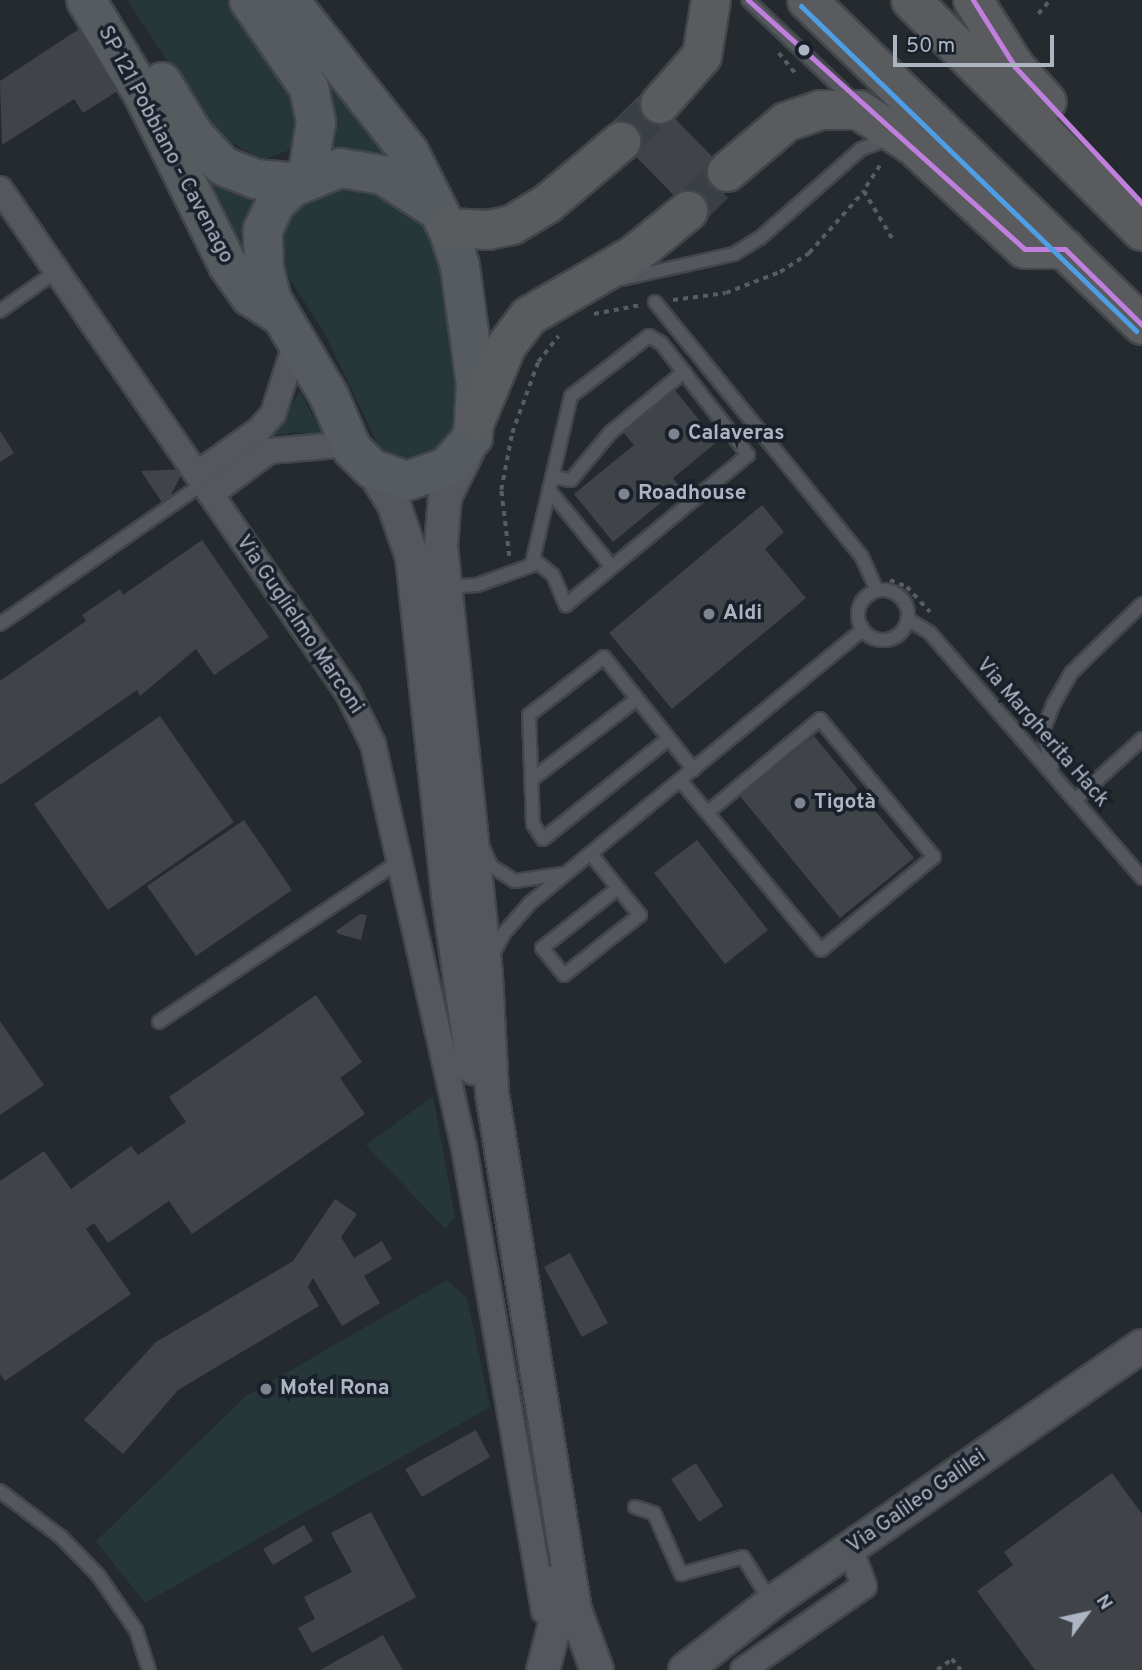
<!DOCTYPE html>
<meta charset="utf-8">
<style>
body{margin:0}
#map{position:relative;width:1142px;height:1670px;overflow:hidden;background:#252a2f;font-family:Overpass,sans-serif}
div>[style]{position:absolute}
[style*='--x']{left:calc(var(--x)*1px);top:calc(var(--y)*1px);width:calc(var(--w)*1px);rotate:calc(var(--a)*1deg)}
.green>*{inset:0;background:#263739}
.building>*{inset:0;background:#404449}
.motorway-tunnel>*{height:38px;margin-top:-19px;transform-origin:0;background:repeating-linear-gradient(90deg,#393f45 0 38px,transparent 0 57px)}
.path>*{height:3.5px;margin-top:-1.75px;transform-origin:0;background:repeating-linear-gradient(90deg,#585d63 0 5px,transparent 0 10px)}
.roads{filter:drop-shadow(2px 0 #42464a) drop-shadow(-2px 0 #42464a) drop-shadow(0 2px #42464a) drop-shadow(0 -2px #42464a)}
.service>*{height:12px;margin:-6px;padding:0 6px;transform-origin:6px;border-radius:6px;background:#54585e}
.service>.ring{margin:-6px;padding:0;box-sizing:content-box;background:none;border:12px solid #54585e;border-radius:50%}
.minor>*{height:24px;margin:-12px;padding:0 12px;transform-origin:12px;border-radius:12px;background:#54585e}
.tertiary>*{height:32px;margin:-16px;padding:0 16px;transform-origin:16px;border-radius:16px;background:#54585e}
.primary>*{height:38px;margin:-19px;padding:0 19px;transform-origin:19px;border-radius:19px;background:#565b60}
.motorway>*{height:38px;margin:-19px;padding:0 19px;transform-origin:19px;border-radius:19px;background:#595b5f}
.bus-1>*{height:5px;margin:-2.5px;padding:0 2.5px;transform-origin:2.5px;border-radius:2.5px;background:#c07fdc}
.bus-2>*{height:5px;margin:-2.5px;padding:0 2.5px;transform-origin:2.5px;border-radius:2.5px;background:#4d9ee5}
.dots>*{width:19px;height:19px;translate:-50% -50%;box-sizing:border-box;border:4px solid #19202a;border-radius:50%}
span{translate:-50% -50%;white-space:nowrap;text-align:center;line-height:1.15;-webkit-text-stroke:7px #19202a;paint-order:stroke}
.street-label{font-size:21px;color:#adb5c2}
.poi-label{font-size:21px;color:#adb5c2;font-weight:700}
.left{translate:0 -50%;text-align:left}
.north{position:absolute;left:1051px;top:1579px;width:70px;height:70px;-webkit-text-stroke:5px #19202a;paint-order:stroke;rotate:57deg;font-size:19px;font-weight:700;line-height:28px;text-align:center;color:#adb5c2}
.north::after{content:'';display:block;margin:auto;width:24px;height:32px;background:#adb5c2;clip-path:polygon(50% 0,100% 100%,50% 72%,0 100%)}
.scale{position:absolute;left:893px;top:35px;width:161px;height:32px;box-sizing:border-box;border:4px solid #adb5c2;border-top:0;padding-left:9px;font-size:21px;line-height:24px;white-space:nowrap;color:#adb5c2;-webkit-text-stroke:5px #19202a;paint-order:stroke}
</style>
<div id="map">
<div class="green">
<div style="clip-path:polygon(127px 0,226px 0,293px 91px,299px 137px,287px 151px,261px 160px,215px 133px)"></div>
<div style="clip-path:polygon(337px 76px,402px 158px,329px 158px,337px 120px,329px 83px)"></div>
<div style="clip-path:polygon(206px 168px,267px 193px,254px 272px,202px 180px)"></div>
<div style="clip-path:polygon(361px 184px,419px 212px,442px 255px,462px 425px,443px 454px,402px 462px,381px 451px,325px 334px,282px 266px,279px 241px,287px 215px,304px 195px)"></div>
<div style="clip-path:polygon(300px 392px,324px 437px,295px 432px,272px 436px)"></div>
<div style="clip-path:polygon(433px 1096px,455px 1217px,445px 1229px,366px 1145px)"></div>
<div style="clip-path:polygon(447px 1280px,467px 1298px,490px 1407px,145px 1603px,96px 1541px,246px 1396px)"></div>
</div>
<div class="building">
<div style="clip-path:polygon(82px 27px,127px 85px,83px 113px,74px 99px,2px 145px,0 81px)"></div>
<div style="clip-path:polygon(646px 89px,735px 180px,696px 218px,607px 127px)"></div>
<div style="clip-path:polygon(674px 389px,717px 442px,673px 478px,680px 487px,613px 542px,574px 494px,634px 445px,623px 432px)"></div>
<div style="clip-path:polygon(0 431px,14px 453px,0 462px)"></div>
<div style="clip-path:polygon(184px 469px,165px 507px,141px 471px)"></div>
<div style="clip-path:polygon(762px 505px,784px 532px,765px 549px,806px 598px,672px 709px,609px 633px)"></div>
<div style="clip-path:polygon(202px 540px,269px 637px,214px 675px,196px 649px,140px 696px,137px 690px,0 785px,0 681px,86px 621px,82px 615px,120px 589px,123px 595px)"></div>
<div style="clip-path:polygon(160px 716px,234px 822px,108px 910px,34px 804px)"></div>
<div style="clip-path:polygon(814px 736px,914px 858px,840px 918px,740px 796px)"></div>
<div style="clip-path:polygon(244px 820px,292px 890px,196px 956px,147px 886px)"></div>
<div style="clip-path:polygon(697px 840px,768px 930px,725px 964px,654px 873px)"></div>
<div style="clip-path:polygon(360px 914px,367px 915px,361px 940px,339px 934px,336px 931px)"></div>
<div style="clip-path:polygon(316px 995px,362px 1062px,340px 1078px,365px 1114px,192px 1234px,169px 1201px,108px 1243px,94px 1223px,86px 1229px,131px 1294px,5px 1381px,0 1374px,0 1181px,44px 1151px,71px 1189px,131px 1146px,138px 1155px,186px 1122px,169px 1097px)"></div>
<div style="clip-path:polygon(0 1021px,44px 1085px,0 1115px)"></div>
<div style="clip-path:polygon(335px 1199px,357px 1214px,341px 1237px,354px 1258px,382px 1241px,392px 1259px,364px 1276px,380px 1303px,342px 1326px,313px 1278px,308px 1287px,319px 1306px,178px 1390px,123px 1454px,84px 1420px,156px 1342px,293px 1261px)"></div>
<div style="clip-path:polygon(570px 1253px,608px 1323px,582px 1337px,544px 1267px)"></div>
<div style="clip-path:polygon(476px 1430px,490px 1457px,422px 1497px,405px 1469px)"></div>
<div style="clip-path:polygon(696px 1463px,723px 1506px,699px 1522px,671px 1479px)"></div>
<div style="clip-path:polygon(1112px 1473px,1142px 1514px,1142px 1670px,1035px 1670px,977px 1591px,1013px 1565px,1004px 1552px)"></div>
<div style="clip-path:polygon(371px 1512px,416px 1597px,312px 1653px,298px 1628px,315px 1619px,304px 1597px,352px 1572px,331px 1533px)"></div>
<div style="clip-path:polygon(304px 1525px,313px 1541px,273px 1565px,263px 1549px)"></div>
<div style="clip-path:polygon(383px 1635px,403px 1670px,320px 1670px)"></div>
</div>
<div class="motorway-tunnel">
<div style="--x:621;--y:142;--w:54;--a:-44.3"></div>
<div style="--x:688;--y:211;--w:55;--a:-45"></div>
</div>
<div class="path">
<div style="--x:1038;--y:14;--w:18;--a:-49"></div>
<div style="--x:779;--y:53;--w:28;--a:51"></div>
<div style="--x:880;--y:166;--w:30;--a:123"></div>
<div style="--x:864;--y:191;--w:55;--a:59.2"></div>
<div style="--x:673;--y:300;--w:53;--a:-7.5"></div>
<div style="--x:726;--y:293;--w:58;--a:-21.3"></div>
<div style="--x:780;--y:272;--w:35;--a:-33"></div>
<div style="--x:809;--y:253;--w:83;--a:-48.4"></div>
<div style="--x:594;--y:314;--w:48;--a:-10.8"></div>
<div style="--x:509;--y:556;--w:66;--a:-96.9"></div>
<div style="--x:501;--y:490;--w:58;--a:-79.1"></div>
<div style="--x:512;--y:433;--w:76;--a:-69.9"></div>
<div style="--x:538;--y:362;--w:33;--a:-52"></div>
<div style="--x:890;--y:580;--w:18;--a:22"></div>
<div style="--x:907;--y:587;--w:34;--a:47"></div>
<div style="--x:937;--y:1670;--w:19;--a:-36"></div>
<div style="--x:952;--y:1659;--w:14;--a:51"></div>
</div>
<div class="roads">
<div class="service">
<div style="--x:748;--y:0;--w:146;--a:43.6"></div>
<div style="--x:622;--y:279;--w:115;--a:-12.6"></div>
<div style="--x:734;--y:254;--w:31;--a:-32"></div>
<div style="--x:760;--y:238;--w:135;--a:-41.4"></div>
<div style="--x:861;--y:149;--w:30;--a:-20"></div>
<div style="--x:655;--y:302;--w:328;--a:50.9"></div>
<div style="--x:862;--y:557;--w:36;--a:66"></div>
<div style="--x:0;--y:311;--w:70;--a:-35.1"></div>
<div style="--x:552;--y:477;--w:19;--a:9"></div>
<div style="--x:571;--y:480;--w:61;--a:-50.3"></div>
<div style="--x:610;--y:433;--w:96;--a:-39.5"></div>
<div style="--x:549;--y:490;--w:99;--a:50.7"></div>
<div style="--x:447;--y:587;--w:30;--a:-4"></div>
<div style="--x:477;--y:585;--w:65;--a:-19.8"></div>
<div style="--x:538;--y:563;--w:19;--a:39"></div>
<div style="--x:553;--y:575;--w:33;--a:67"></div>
<div style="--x:566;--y:605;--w:236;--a:-39.5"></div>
<div style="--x:748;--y:455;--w:142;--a:-127.8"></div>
<div style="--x:661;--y:343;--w:14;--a:-150"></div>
<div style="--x:649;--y:336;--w:98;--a:142.4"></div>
<div style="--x:571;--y:396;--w:172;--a:103.1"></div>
<div class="ring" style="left:858px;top:590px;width:38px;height:38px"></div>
<div style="--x:907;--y:619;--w:27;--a:31"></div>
<div style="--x:930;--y:633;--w:324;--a:49.1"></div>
<div style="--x:0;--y:624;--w:248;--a:-34.7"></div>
<div style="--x:668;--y:739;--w:160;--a:141.3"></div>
<div style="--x:543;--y:839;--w:18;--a:-124"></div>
<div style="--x:533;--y:824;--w:109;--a:-92.1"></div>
<div style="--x:529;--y:715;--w:95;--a:-37.7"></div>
<div style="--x:604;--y:657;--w:144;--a:51.5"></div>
<div style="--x:1052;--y:767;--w:37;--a:-104"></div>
<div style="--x:1043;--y:731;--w:30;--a:-69"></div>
<div style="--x:1054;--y:703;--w:36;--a:-60"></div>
<div style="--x:1072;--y:672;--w:98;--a:-44.2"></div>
<div style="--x:531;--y:780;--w:133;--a:-37.4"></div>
<div style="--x:681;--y:781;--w:219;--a:50.4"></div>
<div style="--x:821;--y:950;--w:146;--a:-39.5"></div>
<div style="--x:934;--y:857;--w:179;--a:-129.6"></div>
<div style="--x:820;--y:719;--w:146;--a:140.3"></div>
<div style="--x:1075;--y:800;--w:91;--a:-42.3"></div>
<div style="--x:484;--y:850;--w:17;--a:66"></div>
<div style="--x:491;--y:866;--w:28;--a:32"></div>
<div style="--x:515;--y:881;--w:47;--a:-8.7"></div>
<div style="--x:591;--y:854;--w:43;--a:51.5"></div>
<div style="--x:618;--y:888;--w:35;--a:51"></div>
<div style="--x:640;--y:915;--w:97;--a:141.7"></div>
<div style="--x:564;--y:975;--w:35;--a:-129"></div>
<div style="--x:542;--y:948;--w:97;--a:-38.3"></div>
<div style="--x:492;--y:956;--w:26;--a:-62"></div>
<div style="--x:504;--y:933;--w:40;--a:-49"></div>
<div style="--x:530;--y:903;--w:431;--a:-39.4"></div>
<div style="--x:159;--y:1022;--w:288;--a:-33.8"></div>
<div style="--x:0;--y:1491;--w:76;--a:37"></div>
<div style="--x:61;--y:1537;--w:53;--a:45.8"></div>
<div style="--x:98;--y:1575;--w:67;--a:55.4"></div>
<div style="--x:136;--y:1630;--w:42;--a:72"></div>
<div style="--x:635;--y:1507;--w:20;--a:18"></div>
<div style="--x:654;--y:1513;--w:67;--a:66.1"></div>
<div style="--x:681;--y:1574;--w:64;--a:-15.3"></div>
<div style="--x:743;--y:1557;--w:53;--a:58.1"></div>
</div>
<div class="minor">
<div style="--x:0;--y:189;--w:612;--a:55.38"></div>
<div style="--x:348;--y:693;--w:57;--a:63.9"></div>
<div style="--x:373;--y:744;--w:413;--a:77.3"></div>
<div style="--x:464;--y:1147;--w:471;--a:80.2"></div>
<div style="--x:197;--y:474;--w:76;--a:-35.4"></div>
<div style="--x:259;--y:430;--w:21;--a:-49"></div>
<div style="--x:273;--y:414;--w:76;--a:-72.3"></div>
<div style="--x:211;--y:494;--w:72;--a:-36.6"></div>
<div style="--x:269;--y:451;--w:81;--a:-4.9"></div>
<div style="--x:743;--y:1670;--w:147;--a:-34.8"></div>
<div style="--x:864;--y:1586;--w:40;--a:-110.2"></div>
</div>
<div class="tertiary">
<div style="--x:469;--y:448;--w:55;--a:116.1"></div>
<div style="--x:445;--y:497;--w:49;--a:94.7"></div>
<div style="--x:441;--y:546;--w:431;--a:84"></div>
<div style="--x:486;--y:975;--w:118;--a:87.1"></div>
<div style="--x:492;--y:1093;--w:524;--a:80.88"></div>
<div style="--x:575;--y:1610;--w:64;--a:69.9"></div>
<div style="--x:372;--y:469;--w:39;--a:58"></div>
<div style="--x:393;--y:502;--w:58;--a:70.9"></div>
<div style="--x:412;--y:557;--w:341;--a:83.9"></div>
<div style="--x:448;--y:896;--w:174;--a:81.7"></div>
<div style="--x:543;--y:1670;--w:52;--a:-75.4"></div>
<div style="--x:556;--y:1620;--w:38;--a:-92"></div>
<div style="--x:685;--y:1670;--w:114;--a:-37.9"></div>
<div style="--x:775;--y:1600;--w:446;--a:-34.7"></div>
</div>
<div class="primary">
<div style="--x:86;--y:0;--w:110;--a:58.8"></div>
<div style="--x:143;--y:94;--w:191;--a:63.6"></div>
<div style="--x:228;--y:265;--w:38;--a:55"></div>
<div style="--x:250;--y:296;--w:33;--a:33"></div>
<div style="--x:249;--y:0;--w:107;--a:55.7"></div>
<div style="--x:309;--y:88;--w:35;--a:78"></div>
<div style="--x:316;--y:122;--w:57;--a:99.1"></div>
<div style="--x:289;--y:0;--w:194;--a:51.7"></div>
<div style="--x:409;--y:152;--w:89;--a:63.4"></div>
<div style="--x:449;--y:232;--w:36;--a:72"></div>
<div style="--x:460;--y:266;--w:120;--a:82.3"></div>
<div style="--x:476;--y:385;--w:52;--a:93.3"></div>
<div style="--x:473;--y:437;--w:40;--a:131"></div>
<div style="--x:447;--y:467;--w:42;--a:160.7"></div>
<div style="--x:407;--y:481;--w:37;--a:-161"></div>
<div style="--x:372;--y:469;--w:28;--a:-135"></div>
<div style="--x:352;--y:449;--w:58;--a:-113.5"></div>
<div style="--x:329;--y:396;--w:112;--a:-120.7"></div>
<div style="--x:272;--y:300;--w:33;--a:-104"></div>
<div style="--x:264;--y:268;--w:38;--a:-92"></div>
<div style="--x:263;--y:230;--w:29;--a:-65"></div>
<div style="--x:275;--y:204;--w:23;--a:-45"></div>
<div style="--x:291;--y:188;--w:53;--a:-22.2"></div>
<div style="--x:340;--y:168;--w:44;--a:9.2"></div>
<div style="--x:383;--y:175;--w:64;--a:32.9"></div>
<div style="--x:162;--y:82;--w:62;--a:58.9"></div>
<div style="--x:194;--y:135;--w:42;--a:46.9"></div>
<div style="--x:223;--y:166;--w:35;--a:22"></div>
<div style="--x:256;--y:179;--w:43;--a:5.3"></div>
</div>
<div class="motorway">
<div style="--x:807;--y:0;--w:467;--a:44.1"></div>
<div style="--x:911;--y:0;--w:327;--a:45"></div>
<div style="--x:973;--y:0;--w:79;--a:57.9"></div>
<div style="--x:1015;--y:67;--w:47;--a:47.6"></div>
<div style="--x:660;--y:104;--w:64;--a:-48.8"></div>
<div style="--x:702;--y:56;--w:57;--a:-80.9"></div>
<div style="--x:727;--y:172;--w:77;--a:-40.3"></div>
<div style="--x:786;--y:122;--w:37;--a:-19"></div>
<div style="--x:821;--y:110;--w:38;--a:0"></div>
<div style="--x:859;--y:110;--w:66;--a:33.2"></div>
<div style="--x:914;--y:146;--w:151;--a:42.9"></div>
<div style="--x:1025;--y:249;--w:40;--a:0"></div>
<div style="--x:447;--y:228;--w:41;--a:2.8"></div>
<div style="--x:488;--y:230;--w:25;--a:-12"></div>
<div style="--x:512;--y:225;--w:41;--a:-31"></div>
<div style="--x:547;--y:204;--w:97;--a:-40"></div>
<div style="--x:476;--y:419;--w:80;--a:-67.3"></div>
<div style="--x:507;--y:345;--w:36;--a:-53"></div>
<div style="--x:529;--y:316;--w:121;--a:-30.2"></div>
<div style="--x:634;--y:255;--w:70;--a:-39.2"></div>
</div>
</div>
<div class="bus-1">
<div style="--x:748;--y:0;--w:372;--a:42"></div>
<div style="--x:1025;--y:249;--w:40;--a:0"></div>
<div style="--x:1065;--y:249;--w:108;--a:44.6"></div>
<div style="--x:973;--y:0;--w:79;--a:57.9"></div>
<div style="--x:1015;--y:67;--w:186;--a:47"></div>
</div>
<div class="bus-2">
<div style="--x:801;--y:6;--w:467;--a:44.1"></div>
</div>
<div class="dots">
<div style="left:804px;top:50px;background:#adb5c2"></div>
<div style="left:674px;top:434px;background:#7d848f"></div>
<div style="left:624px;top:494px;background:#7d848f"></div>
<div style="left:709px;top:614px;background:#7d848f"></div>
<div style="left:800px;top:803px;background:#7d848f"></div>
<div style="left:266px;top:1389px;background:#7d848f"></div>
</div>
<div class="street-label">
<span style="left:165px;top:145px;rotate:62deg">SP 121 Pobbiano - Cavenago</span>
<span style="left:299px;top:625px;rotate:56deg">Via Guglielmo Marconi</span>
<span style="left:1042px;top:733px;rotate:49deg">Via Margherita Hack</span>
<span style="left:917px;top:1502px;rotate:-35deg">Via Galileo Galilei</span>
</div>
<div class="poi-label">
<span class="left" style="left:688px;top:434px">Calaveras</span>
<span class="left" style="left:638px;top:494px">Roadhouse</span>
<span class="left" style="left:723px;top:614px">Aldi</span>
<span class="left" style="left:814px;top:803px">Tigotà</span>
<span class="left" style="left:280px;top:1389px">Motel Rona</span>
</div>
<div class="north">N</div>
<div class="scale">50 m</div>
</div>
